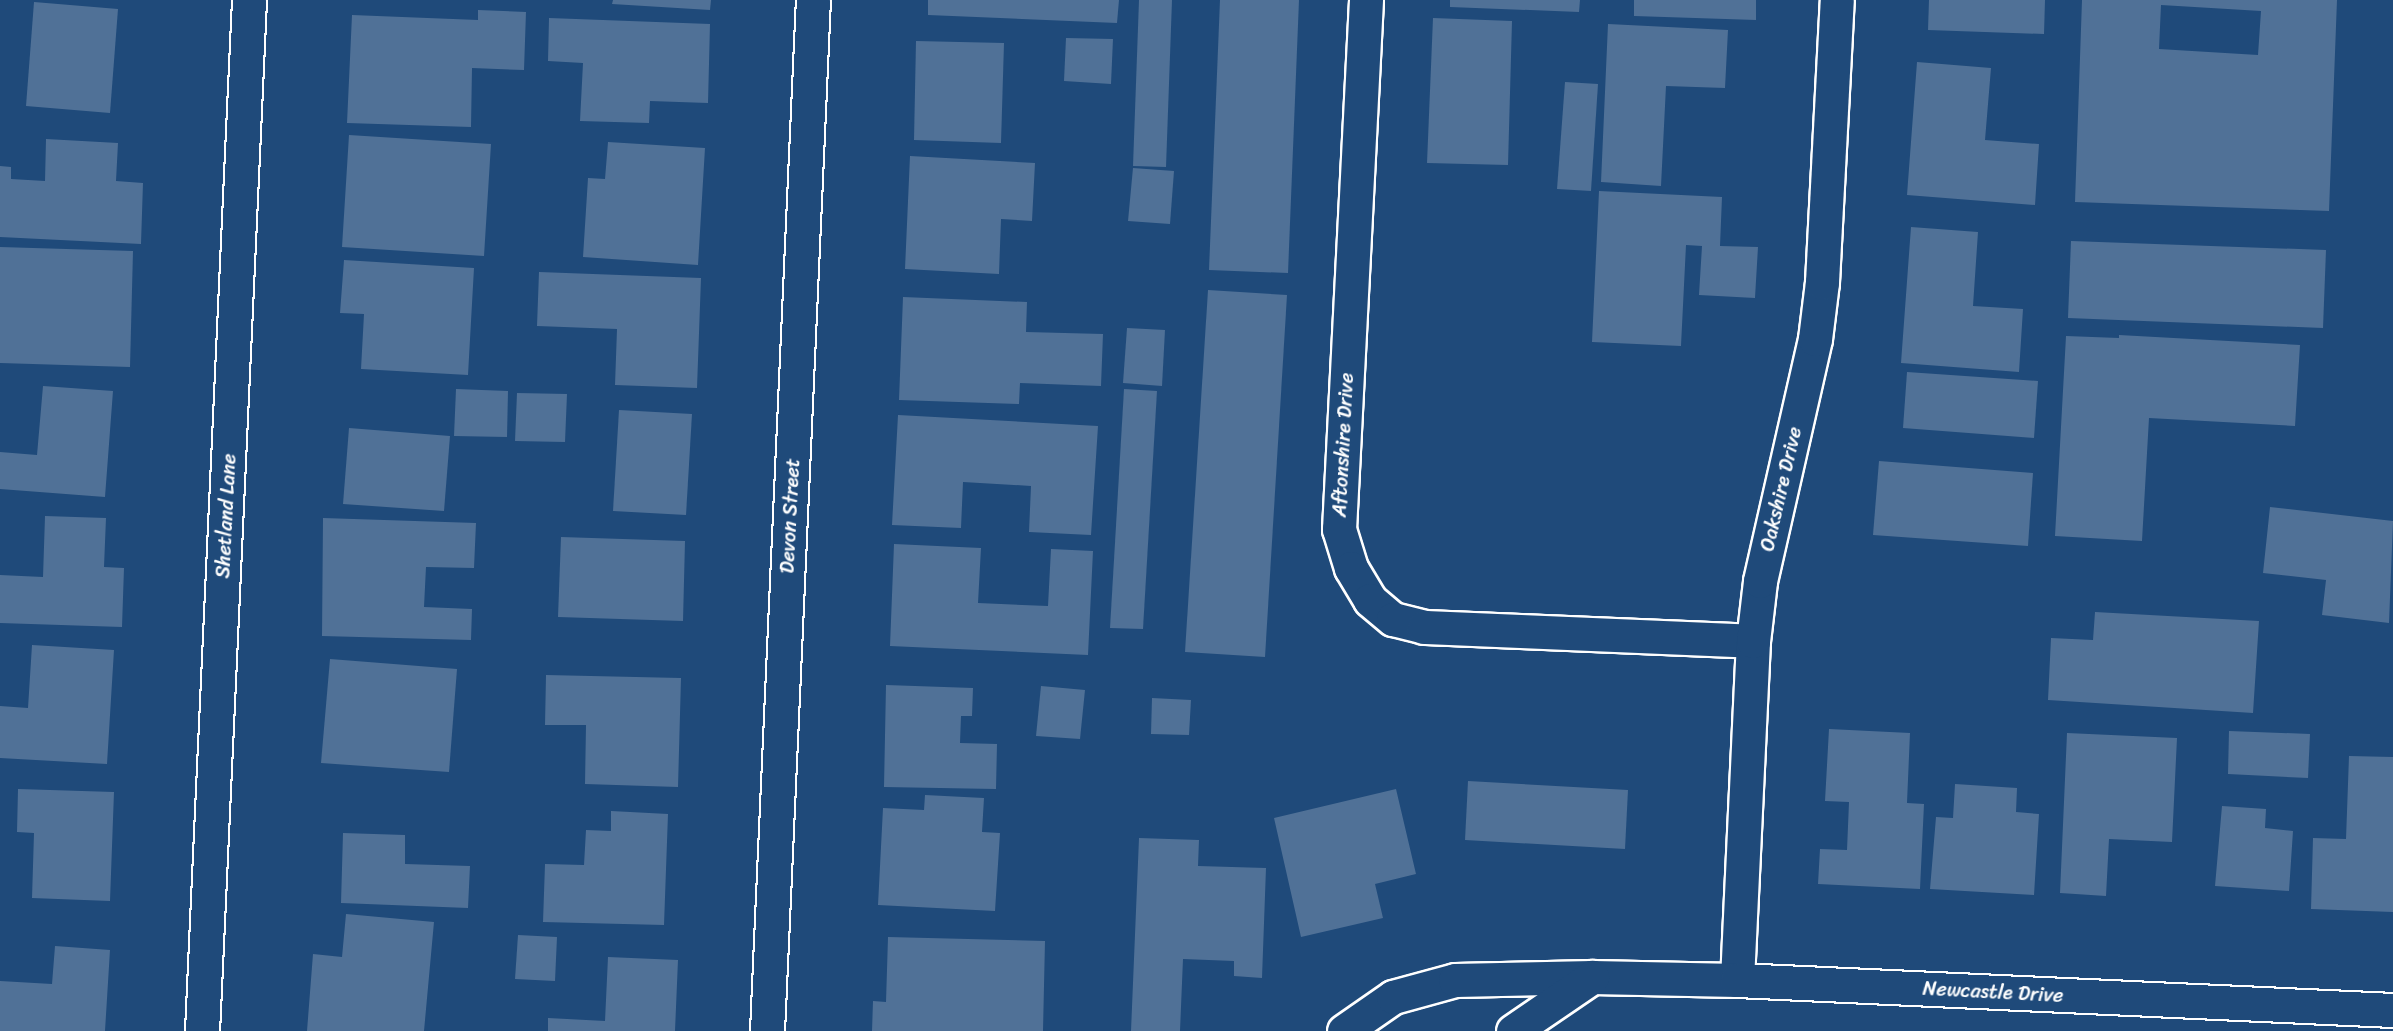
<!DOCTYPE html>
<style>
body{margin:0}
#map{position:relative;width:2393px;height:1031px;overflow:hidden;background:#1f4a7a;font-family:Sriracha,sans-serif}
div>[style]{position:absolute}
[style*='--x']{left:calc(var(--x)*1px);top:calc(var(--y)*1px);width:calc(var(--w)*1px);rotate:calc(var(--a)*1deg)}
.building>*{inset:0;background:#507197}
.roads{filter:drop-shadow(2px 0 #fff) drop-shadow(-2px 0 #fff) drop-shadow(0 2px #fff) drop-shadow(0 -2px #fff)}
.minor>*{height:33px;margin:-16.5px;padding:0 16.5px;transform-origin:16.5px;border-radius:16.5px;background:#1f4a7a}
span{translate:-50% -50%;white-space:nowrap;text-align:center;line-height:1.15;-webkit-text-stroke:4.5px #1f4a7a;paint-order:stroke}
.street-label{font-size:20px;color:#fff}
</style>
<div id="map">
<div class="building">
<div style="clip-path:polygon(613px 0,711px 0,710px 10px,612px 4px)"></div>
<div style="clip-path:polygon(928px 0,1119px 0,1117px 23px,928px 15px)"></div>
<div style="clip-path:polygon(1139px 0,1172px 0,1166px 167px,1133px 166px)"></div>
<div style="clip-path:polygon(1220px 0,1299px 0,1288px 273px,1209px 270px)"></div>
<div style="clip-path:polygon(1450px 0,1580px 0,1579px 12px,1450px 7px)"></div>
<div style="clip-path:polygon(1634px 0,1756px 0,1756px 20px,1634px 16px)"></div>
<div style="clip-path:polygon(1929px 0,2045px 0,2044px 34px,1928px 30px)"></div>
<div style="clip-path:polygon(evenodd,2082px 0,2337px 0,2329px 211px,2075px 202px,2082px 0,2161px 5px,2261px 11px,2258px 55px,2159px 49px,2161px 5px)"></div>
<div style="clip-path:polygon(34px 2px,118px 9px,110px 113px,26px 106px)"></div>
<div style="clip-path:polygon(478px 10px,526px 12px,524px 70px,472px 68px,471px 127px,347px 123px,352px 15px,478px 20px)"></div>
<div style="clip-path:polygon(549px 18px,710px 24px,708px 103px,650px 101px,649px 123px,580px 121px,583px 63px,548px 61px)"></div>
<div style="clip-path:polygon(1433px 18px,1512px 21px,1508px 165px,1427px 163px)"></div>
<div style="clip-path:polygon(1608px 24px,1728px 30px,1725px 88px,1666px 86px,1661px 186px,1601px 182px)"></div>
<div style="clip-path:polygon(1066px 38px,1113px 39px,1111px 84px,1064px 81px)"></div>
<div style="clip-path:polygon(916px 41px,1004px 43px,1001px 143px,914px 140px)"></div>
<div style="clip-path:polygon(1917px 62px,1991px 68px,1985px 140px,2039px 144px,2035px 205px,1907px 195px)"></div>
<div style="clip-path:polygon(1565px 82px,1598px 84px,1591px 191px,1557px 189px)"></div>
<div style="clip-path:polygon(349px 135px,491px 144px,484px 256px,342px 247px)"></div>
<div style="clip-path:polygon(46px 139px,118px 143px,116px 181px,143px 183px,141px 244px,0 237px,0 166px,11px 167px,11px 179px,45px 181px)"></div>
<div style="clip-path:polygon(608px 142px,705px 148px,698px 265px,583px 257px,588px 178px,605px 179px)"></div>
<div style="clip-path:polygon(910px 156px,1035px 163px,1032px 221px,1001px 219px,999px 274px,905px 269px)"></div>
<div style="clip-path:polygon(1133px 168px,1174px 171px,1170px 224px,1128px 221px)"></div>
<div style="clip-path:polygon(1599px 191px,1722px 197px,1720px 246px,1758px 247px,1755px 298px,1699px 295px,1702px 246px,1686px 245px,1681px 346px,1592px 342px)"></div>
<div style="clip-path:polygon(1911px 227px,1978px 232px,1973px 306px,2023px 309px,2019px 372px,1901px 363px)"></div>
<div style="clip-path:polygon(2071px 241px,2326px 250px,2323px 328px,2068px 318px)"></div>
<div style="clip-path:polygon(0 247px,133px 251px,130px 367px,0 363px)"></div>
<div style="clip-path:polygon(344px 260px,474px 268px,468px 375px,361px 369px,364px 314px,340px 313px)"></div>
<div style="clip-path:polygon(539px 272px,701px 278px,697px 388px,615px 385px,617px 329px,537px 326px)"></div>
<div style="clip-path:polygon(1208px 290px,1287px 295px,1265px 657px,1185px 652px)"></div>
<div style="clip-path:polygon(903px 297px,1027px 302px,1026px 332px,1103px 334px,1101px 386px,1020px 383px,1019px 404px,899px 400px)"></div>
<div style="clip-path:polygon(1127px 328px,1165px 330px,1162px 386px,1123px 383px)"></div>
<div style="clip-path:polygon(2119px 335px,2300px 345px,2295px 426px,2149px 418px,2142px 541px,2055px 536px,2066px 336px,2119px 338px)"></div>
<div style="clip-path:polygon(1907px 372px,2038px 381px,2034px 438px,1903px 428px)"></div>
<div style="clip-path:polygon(43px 386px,113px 391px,105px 497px,0 489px,0 452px,37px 455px)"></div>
<div style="clip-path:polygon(456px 389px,508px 391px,507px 437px,454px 436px)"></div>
<div style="clip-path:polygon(1124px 389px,1157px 391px,1143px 629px,1110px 628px)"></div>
<div style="clip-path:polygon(517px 393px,567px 394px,565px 442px,515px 441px)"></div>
<div style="clip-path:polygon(619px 410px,692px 414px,686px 515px,613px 511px)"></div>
<div style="clip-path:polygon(898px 415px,1098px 426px,1091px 535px,1029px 532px,1031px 486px,963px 482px,961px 528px,892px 525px)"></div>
<div style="clip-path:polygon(349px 428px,450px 436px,444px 511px,343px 504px)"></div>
<div style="clip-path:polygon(1879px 461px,2033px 473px,2028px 546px,1873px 535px)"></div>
<div style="clip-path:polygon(2270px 507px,2393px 521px,2389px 623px,2322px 615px,2326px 580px,2263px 573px)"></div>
<div style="clip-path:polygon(45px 516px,106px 518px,104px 567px,124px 568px,122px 627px,0 623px,0 575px,43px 577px)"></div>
<div style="clip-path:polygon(323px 518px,476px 523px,474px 568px,426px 567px,424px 607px,472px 609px,471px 640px,322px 636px)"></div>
<div style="clip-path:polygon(561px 537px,685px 541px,683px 621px,558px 617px)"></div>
<div style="clip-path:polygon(894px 544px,981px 548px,978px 603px,1048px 606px,1051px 549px,1093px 551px,1088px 655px,890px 646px)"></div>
<div style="clip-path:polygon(2095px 612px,2259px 621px,2253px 713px,2048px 700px,2051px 638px,2093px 640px)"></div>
<div style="clip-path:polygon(32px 645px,114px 650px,107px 764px,0 758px,0 706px,28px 708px)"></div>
<div style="clip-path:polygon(330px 659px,457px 669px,449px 772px,321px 763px)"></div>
<div style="clip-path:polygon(546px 675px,681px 678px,678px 787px,585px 784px,586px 725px,545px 725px)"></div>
<div style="clip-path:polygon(886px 685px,973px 688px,972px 716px,961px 716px,960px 743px,997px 744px,996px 789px,884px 787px)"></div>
<div style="clip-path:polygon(1041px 686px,1085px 690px,1080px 739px,1036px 736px)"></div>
<div style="clip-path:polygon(1152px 698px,1191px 700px,1189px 735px,1151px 734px)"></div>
<div style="clip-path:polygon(1829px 729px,1910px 733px,1907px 803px,1924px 804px,1920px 889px,1818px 884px,1820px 849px,1847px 850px,1849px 802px,1825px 801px)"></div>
<div style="clip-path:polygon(2229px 731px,2310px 734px,2308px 778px,2228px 774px)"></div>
<div style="clip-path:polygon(2067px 733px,2177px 738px,2172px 842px,2109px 839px,2106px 896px,2060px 893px)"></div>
<div style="clip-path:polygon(2349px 756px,2393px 757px,2393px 912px,2311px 909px,2313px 838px,2346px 839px)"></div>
<div style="clip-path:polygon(1468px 781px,1628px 790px,1625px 849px,1465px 840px)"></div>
<div style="clip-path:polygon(1955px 784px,2017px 788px,2016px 812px,2039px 814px,2034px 895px,1930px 889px,1936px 817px,1953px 818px)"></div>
<div style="clip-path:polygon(18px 789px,114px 792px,110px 901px,32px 898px,34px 833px,17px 832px)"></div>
<div style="clip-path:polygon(1396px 789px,1416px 874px,1375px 884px,1383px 918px,1301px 937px,1274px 818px)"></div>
<div style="clip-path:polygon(925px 795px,984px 798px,982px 832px,1000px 833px,995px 911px,878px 905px,883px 808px,924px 810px)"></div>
<div style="clip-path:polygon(2222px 806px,2266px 809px,2265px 828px,2293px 831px,2289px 891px,2215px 886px)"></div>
<div style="clip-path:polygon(611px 811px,668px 814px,664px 925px,543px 922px,545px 864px,584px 865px,586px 830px,611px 831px)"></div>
<div style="clip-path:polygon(343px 833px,405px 835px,405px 864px,470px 866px,468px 908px,341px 903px)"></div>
<div style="clip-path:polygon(1139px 838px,1199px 840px,1198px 866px,1266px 868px,1262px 978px,1234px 976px,1234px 961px,1183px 959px,1180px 1031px,1131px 1031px)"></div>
<div style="clip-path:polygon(346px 914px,434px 922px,424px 1031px,307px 1031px,313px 954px,342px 957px)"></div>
<div style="clip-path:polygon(518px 935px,557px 937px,555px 981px,515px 979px)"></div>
<div style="clip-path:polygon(888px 937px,1045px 941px,1043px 1031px,872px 1031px,873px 1001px,886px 1002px)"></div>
<div style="clip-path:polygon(55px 946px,110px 950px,105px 1031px,0 1031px,0 981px,52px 984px)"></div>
<div style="clip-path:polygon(608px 957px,678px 960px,675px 1031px,548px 1031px,548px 1018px,605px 1021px)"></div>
</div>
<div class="roads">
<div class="minor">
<div style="--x:1366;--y:0;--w:530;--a:92.92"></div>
<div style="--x:1339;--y:529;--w:41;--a:72.9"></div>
<div style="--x:1351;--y:568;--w:37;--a:59"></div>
<div style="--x:1370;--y:600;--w:30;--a:40"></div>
<div style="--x:1393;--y:619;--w:32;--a:14"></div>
<div style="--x:1424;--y:627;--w:329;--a:2.4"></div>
<div style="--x:1737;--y:980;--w:339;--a:-87.3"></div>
<div style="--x:1753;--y:641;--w:60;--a:-83.3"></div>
<div style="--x:1760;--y:581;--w:248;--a:-77.2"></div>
<div style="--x:1815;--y:339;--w:57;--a:-83"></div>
<div style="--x:1822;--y:282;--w:282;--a:-87"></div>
<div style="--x:202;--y:1031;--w:1032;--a:-87.39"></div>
<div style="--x:767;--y:1031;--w:1032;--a:-87.45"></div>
<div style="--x:1344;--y:1031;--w:60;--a:-34.8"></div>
<div style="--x:1393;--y:997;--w:64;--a:-15.3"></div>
<div style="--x:1455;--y:980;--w:137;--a:-1.3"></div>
<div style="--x:1592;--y:977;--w:145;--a:1.2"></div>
<div style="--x:1737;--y:980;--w:657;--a:2.62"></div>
<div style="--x:1513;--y:1031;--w:96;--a:-34.4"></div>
</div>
</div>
<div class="street-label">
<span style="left:1343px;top:445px;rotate:-87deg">Aftonshire Drive</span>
<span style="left:1781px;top:489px;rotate:-77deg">Oakshire Drive</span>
<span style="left:226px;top:516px;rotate:-87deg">Shetland Lane</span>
<span style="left:790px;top:516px;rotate:-87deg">Devon Street</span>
<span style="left:1993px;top:992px;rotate:3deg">Newcastle Drive</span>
</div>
</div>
